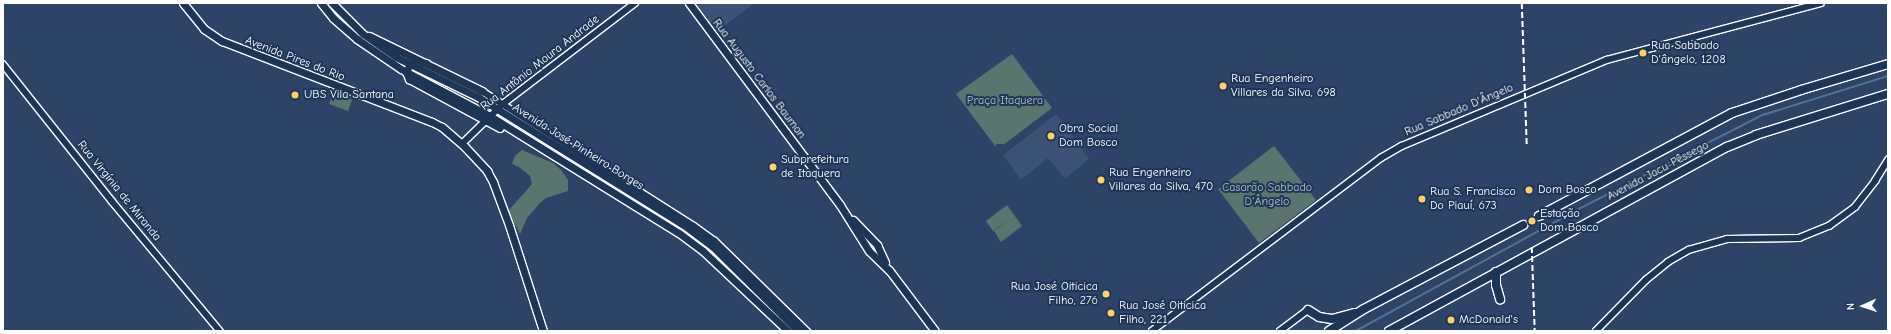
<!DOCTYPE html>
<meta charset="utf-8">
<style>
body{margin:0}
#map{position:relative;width:1891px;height:334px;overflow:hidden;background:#2d4468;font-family:"Comic Neue",sans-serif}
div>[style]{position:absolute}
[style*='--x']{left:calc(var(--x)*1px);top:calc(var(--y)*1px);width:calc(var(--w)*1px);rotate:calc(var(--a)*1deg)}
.built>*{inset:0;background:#3c5276}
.green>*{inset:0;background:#5b7470}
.stream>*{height:1.5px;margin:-0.75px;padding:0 0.75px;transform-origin:0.75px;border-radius:0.75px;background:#547495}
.highway-tunnel>*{height:8px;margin-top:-4px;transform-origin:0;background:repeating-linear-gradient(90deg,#4c607f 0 8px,transparent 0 12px)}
.roads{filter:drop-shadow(1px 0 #fff) drop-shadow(-1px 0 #fff) drop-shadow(0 1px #fff) drop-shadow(0 -1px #fff)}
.minor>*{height:5.5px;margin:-2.75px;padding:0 2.75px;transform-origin:2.75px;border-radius:2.75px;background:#1d3557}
.major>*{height:7px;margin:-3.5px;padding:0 3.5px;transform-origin:3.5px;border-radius:3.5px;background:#1d3557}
.highway>*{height:8px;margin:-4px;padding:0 4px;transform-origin:4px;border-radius:4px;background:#1d3557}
.rail>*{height:1.5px;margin-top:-0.75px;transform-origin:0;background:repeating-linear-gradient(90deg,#fff 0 6px,transparent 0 9px)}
.dots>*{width:11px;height:11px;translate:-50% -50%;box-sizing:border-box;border:2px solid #1d3557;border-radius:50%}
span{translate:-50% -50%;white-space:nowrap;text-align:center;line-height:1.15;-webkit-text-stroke:4px #1d3557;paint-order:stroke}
.poi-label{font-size:12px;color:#fff}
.left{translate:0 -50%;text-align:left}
.right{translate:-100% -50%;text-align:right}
.street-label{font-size:12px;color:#fff}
.park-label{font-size:12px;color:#b5c0bf}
.frame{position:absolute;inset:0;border:4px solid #fff;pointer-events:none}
.north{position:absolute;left:1843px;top:286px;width:40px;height:40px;-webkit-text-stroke:3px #1d3557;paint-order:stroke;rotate:267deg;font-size:11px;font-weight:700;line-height:16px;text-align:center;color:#fff}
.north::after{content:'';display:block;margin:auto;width:14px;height:18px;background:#fff;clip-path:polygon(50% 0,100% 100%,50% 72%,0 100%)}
</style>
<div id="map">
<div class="built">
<div style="clip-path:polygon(695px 3px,755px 3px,716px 32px)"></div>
<div style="clip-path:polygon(1055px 115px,1058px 116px,1089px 159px,1065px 179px,1048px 158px,1021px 180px,1003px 155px)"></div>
</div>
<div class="green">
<div style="clip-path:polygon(1012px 54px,1052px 108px,1003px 145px,1003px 144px,996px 144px,996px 147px,956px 94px)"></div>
<div style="clip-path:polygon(333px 93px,352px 100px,348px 111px,329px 104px)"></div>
<div style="clip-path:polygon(1274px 146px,1316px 200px,1259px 243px,1218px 189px)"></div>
<div style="clip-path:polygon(522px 150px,553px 163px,561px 170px,568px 180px,568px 191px,546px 198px,540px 203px,527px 218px,520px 234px,508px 211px,532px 184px,530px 176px,519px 167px,512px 164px,515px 156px)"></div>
<div style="clip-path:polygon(1007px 205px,1022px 226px,1001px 242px,994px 231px,1009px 219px,993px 231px,986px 221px)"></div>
</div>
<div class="stream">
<div style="--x:1356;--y:331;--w:254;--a:-28.7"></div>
<div style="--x:1579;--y:209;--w:207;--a:-27.1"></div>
<div style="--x:1763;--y:115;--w:131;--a:-17.3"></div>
</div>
<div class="highway-tunnel">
<div style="--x:1523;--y:225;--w:18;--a:-29"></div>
</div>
<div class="roads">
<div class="minor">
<div style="--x:3;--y:64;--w:175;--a:51.5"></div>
<div style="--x:112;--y:201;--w:169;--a:50.3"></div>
<div style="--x:482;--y:91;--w:251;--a:32.5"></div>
<div style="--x:694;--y:226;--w:26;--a:36"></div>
<div style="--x:715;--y:241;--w:129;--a:44.4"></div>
<div style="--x:462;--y:144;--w:57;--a:-44.3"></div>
<div style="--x:503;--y:104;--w:166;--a:-37.4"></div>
<div style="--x:1152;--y:331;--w:287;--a:-37.1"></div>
<div style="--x:1381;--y:158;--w:24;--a:-30"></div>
<div style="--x:1402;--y:146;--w:222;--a:-22.8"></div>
<div style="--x:1607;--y:60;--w:221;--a:-14.9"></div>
<div style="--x:1280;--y:331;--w:35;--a:-37"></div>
<div style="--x:1596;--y:331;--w:71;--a:-45.6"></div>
<div style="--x:1646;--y:280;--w:28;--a:-39"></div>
<div style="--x:1668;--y:262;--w:24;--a:-30"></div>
<div style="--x:1689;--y:250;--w:40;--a:-16"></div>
<div style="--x:1727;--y:239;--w:72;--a:-0.8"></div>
<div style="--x:1799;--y:238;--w:32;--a:-22"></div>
<div style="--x:1829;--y:226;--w:32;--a:-36"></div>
<div style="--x:1855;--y:207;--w:33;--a:-52"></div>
<div style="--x:1875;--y:181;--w:25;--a:-58"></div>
</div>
<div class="major">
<div style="--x:183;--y:3;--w:33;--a:51"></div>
<div style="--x:204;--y:29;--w:22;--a:34"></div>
<div style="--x:222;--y:41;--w:225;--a:21.1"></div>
<div style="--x:432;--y:122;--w:11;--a:27"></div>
<div style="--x:442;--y:127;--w:30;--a:41"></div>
<div style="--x:465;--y:147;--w:33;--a:47"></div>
<div style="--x:487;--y:171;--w:13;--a:61"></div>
<div style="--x:493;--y:182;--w:46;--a:69.6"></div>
<div style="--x:509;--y:225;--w:111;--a:72.2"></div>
<div style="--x:321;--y:3;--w:19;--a:51"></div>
<div style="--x:333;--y:18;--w:32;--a:41"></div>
<div style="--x:357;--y:39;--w:53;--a:34.3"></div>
<div style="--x:401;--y:69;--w:101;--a:27.8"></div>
<div style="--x:490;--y:116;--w:222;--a:31.8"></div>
<div style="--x:679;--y:233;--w:30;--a:37"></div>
<div style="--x:703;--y:251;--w:117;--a:43.3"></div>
<div style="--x:332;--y:3;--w:44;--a:45"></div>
<div style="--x:363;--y:34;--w:40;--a:34.9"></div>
<div style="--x:396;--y:57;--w:91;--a:26"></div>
<div style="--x:478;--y:97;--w:244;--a:31.9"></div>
<div style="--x:685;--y:226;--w:35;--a:37"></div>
<div style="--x:713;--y:247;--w:120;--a:44.7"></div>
<div style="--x:689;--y:3;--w:252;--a:53.2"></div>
<div style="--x:840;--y:205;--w:54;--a:57.8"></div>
<div style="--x:869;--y:251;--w:28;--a:44"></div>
<div style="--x:889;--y:270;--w:76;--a:53"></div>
<div style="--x:369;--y:36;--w:126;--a:26"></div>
<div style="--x:426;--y:63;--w:9;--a:-174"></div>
<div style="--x:417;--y:62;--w:7;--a:164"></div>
<div style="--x:410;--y:64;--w:9;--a:117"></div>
<div style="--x:406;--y:72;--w:8;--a:67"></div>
<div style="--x:409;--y:79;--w:103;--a:28.3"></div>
<div style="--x:617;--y:176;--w:23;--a:43"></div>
<div style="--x:853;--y:220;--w:35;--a:46"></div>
<div style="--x:877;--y:245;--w:19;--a:65"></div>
</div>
<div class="highway">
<div style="--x:1539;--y:216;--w:219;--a:-28.1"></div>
<div style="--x:1732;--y:113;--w:73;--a:-18.4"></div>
<div style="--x:1801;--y:90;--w:91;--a:-16.6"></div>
<div style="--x:1496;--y:272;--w:13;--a:90"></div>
<div style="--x:1496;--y:285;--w:15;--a:74"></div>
<div style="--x:1308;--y:310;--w:13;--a:32"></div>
<div style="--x:1319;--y:317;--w:13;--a:9"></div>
<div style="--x:1332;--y:319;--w:23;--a:-15"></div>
<div style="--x:1329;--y:331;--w:41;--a:-32.2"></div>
<div style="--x:1364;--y:309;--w:180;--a:-27.8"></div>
<div style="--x:1389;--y:331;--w:385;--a:-28.6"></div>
<div style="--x:1727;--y:147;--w:31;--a:-22"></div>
<div style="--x:1756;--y:135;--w:138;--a:-17.3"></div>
</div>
</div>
<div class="rail">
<div style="--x:1522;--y:3;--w:143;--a:88"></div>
<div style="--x:1532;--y:247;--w:84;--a:88"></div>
</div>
<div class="dots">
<div style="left:1643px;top:53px;background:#ffd166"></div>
<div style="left:1223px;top:86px;background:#ffd166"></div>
<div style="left:295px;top:95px;background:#ffd166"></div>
<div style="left:1051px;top:136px;background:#ffd166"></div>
<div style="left:773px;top:167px;background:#ffd166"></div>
<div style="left:1101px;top:180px;background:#ffd166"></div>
<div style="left:1529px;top:190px;background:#ffd166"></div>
<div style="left:1422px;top:199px;background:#ffd166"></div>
<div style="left:1532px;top:221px;background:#ffd166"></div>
<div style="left:1106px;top:294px;background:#ffd166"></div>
<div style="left:1111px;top:313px;background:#ffd166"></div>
<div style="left:1451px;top:320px;background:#ffd166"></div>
</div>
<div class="poi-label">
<span class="left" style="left:1651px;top:53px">Rua Sabbado<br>D'ângelo, 1208</span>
<span class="left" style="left:1231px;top:86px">Rua Engenheiro<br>Villares da Silva, 698</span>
<span class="left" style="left:304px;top:95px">UBS Vila Santana</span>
<span class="left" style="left:1059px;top:136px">Obra Social<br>Dom Bosco</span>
<span class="left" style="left:781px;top:167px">Subprefeitura<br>de Itaquera</span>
<span class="left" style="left:1109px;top:180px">Rua Engenheiro<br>Villares da Silva, 470</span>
<span class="left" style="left:1538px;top:190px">Dom Bosco</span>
<span class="left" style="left:1430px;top:199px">Rua S. Francisco<br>Do Piauí, 673</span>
<span class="left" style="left:1540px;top:221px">Estação<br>Dom Bosco</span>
<span class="right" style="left:1098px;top:294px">Rua José Oiticica<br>Filho, 276</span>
<span class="left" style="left:1119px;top:313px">Rua José Oiticica<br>Filho, 221</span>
<span class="left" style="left:1459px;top:320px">McDonald's</span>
</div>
<div class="street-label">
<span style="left:295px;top:59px;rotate:21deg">Avenida Pires do Rio</span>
<span style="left:540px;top:63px;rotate:-38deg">Rua Antônio Moura Andrade</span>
<span style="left:759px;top:79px;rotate:53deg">Rua Augusto Carlos Bauman</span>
<span style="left:1459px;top:110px;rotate:-23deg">Rua Sabbado D'Ângelo</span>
<span style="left:578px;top:147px;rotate:32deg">Avenida José Pinheiro Borges</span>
<span style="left:1658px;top:171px;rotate:-28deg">Avenida Jacu-Pêssego</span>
<span style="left:119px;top:191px;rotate:51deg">Rua Virgínia de Miranda</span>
</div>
<div class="park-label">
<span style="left:1005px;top:101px">Praça Itaquera</span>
<span style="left:1267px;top:195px">Casarão Sabbado<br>D'Ângelo</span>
</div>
<div class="frame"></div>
<div class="north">N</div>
</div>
